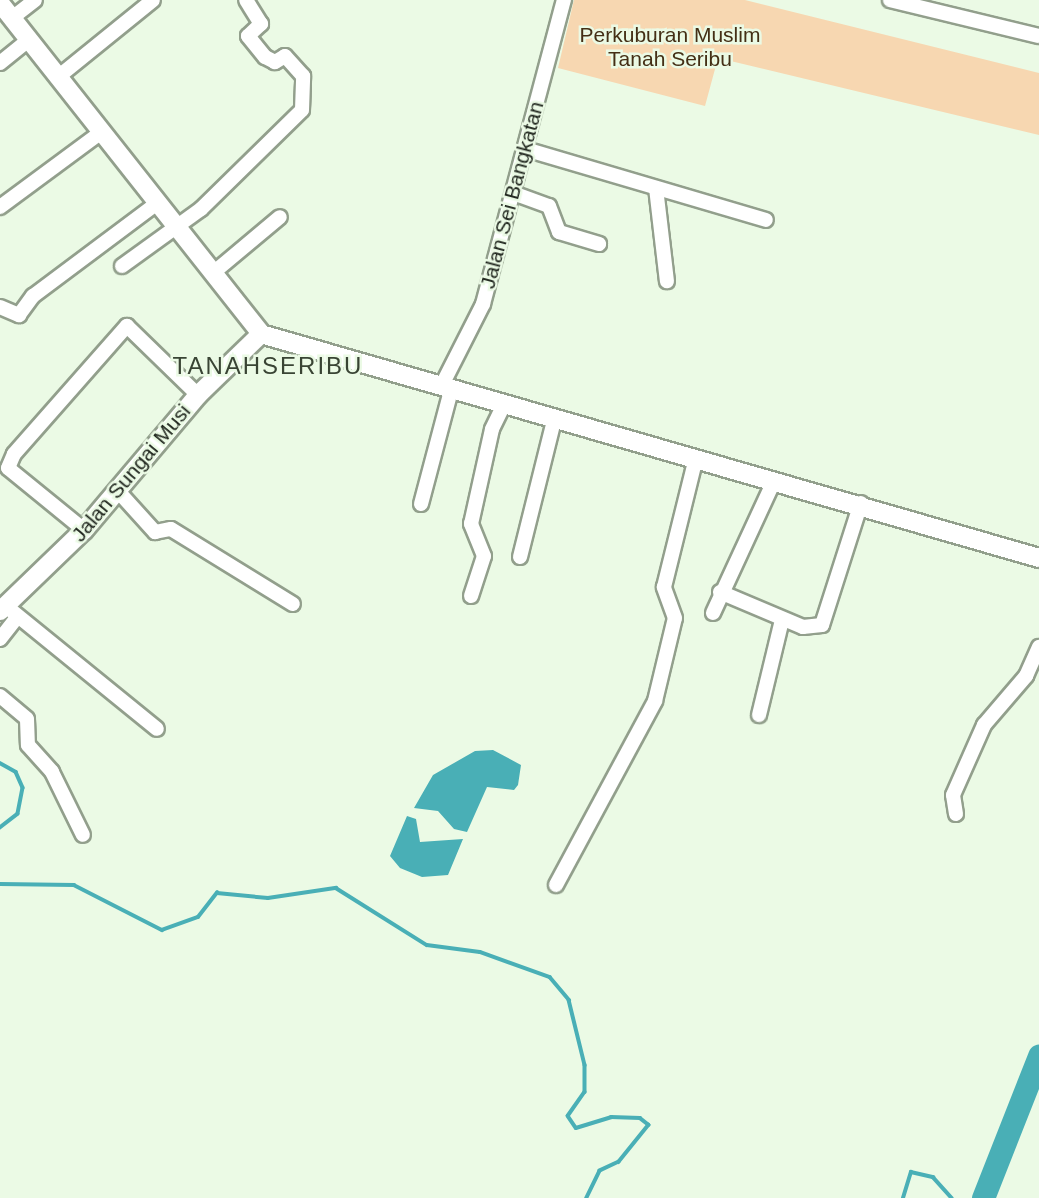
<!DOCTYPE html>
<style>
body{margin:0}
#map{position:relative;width:1039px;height:1198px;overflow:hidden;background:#ebfae5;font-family:Helvetica,sans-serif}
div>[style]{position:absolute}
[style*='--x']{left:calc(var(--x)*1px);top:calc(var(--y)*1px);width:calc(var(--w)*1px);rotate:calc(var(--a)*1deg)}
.green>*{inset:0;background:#f7d7b1}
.water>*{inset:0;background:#49afb6}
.stream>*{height:3.5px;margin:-1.75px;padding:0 1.75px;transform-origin:1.75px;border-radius:1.75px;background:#49afb6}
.river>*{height:23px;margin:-11.5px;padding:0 11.5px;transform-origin:11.5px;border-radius:11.5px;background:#49afb6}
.roads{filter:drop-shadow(2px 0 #929f8c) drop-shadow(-2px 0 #929f8c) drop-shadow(0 2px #929f8c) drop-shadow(0 -2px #929f8c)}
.minor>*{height:14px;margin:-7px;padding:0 7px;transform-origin:7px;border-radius:7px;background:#fff}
.major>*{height:18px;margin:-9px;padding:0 9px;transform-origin:9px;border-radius:9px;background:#fff}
span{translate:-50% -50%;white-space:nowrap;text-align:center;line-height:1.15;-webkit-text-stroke:5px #ebfae5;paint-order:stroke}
.park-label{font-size:21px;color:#442f15}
.street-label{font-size:21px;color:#20261e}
.quarter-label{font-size:24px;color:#394434;letter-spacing:2px}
</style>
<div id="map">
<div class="green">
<div style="clip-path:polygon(574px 0,745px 0,1039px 73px,1039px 135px,718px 58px,705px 106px,558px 68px)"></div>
</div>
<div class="water">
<div style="clip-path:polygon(493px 750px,521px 765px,518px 785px,514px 790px,487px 787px,467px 832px,454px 829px,438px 811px,414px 808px,433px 775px,475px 751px)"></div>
<div style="clip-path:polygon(407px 816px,416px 819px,420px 842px,463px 839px,448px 875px,422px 877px,400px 868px,390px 856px)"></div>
</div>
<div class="stream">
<div style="--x:0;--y:763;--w:18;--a:29"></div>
<div style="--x:16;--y:772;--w:17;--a:66"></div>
<div style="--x:23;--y:788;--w:26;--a:101"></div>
<div style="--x:18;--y:814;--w:23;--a:142"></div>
<div style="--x:0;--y:884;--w:74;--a:0.8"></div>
<div style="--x:74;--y:885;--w:99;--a:27.1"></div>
<div style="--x:162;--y:930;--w:38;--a:-20"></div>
<div style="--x:198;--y:917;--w:31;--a:-52"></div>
<div style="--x:217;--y:893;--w:51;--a:5.6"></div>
<div style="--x:268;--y:898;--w:69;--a:-8.4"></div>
<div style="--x:336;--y:888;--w:107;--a:32.1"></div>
<div style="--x:427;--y:945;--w:53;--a:7.5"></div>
<div style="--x:480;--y:952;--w:74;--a:19.7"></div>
<div style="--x:550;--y:977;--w:30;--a:50"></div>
<div style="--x:569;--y:1000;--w:67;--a:76.2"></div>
<div style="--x:585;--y:1065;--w:27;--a:90"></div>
<div style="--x:585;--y:1092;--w:29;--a:125"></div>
<div style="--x:568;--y:1116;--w:14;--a:56"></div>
<div style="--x:576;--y:1128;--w:37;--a:-17"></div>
<div style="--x:611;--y:1117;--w:29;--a:2"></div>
<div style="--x:640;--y:1118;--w:11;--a:38"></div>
<div style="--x:649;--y:1125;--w:48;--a:129"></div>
<div style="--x:619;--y:1162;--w:21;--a:155"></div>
<div style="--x:600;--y:1171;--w:30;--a:116"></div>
<div style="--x:903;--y:1198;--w:27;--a:-73"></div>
<div style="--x:911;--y:1172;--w:23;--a:13"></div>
<div style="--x:933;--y:1177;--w:28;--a:48"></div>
<div style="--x:982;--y:1198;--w:1;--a:0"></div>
</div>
<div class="river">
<div style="--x:983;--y:1198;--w:153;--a:-68.5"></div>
</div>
<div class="roads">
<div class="minor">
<div style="--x:890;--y:0;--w:153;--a:13.6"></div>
<div style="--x:12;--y:18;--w:29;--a:-38"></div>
<div style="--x:0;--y:63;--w:35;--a:-39"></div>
<div style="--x:58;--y:77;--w:122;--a:-39"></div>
<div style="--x:525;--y:149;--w:251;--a:16.4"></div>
<div style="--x:656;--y:188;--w:94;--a:83.3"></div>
<div style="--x:513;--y:193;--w:38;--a:20"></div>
<div style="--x:549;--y:206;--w:28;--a:69"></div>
<div style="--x:559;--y:232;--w:42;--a:16.7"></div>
<div style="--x:0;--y:207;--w:124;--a:-36.5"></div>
<div style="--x:122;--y:266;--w:97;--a:-35.8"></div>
<div style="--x:201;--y:209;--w:141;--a:-44.4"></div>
<div style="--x:302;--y:110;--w:34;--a:-88"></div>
<div style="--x:303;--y:76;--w:27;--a:-132"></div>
<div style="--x:285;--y:56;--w:12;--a:149"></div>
<div style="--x:275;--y:62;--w:11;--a:-153"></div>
<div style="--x:265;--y:57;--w:27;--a:-129"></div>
<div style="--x:248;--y:36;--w:18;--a:-43"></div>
<div style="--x:261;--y:24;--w:28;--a:-122"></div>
<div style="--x:213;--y:273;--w:87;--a:-39.9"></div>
<div style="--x:0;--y:307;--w:21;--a:23"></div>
<div style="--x:19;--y:315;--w:24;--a:-54"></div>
<div style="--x:33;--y:296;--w:154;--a:-36.8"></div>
<div style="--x:443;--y:383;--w:89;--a:-63.1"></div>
<div style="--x:483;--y:304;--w:315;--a:-75.1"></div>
<div style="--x:117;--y:490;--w:57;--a:47.9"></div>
<div style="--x:155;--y:532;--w:16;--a:-11"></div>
<div style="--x:171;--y:529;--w:143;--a:31.6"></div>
<div style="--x:421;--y:504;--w:121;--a:-75.2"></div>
<div style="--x:84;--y:530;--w:98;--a:-140.8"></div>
<div style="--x:8;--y:468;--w:15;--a:-67"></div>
<div style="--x:14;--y:454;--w:171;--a:-48.6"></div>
<div style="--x:127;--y:326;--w:99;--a:44.2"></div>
<div style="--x:520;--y:557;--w:140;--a:-76"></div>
<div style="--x:720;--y:592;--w:90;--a:22.9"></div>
<div style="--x:803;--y:627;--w:19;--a:-6"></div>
<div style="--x:822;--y:625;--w:128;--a:-72.3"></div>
<div style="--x:471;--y:596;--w:42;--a:-72"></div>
<div style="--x:484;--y:556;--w:35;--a:-112"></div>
<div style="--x:471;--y:524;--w:97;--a:-77.5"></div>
<div style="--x:492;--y:429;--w:28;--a:-64"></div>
<div style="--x:7;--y:607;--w:193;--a:39.1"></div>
<div style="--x:713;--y:613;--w:145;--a:-65.2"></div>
<div style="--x:0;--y:639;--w:28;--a:-52"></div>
<div style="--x:0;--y:696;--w:35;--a:40"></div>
<div style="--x:27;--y:719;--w:26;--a:88"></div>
<div style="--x:28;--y:745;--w:36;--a:48"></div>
<div style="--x:52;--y:772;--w:70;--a:63.8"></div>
<div style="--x:759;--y:715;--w:98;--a:-76.4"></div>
<div style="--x:956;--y:814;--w:19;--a:-99"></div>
<div style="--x:953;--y:795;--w:77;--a:-66.1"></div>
<div style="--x:984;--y:725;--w:65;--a:-49.4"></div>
<div style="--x:1026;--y:676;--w:32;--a:-66"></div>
<div style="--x:556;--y:885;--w:209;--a:-61.7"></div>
<div style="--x:655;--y:701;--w:85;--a:-76.5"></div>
<div style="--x:675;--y:618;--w:33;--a:-110"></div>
<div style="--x:664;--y:587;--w:133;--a:-76.1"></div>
</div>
<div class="major">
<div style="--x:0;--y:3;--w:422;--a:51.7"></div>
<div style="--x:261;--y:334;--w:810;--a:16.06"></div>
<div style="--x:0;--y:611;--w:117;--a:-44"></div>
<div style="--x:84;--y:530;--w:177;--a:-49.8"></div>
<div style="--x:198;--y:395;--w:88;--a:-44.1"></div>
</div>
</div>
<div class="park-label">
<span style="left:670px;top:47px">Perkuburan Muslim<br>Tanah Seribu</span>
</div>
<div class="street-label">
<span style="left:512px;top:195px;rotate:-75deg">Jalan Sei Bangkatan</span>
<span style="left:131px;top:473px;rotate:-50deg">Jalan Sungai Musi</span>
</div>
<div class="quarter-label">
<span style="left:268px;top:366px">TANAHSERIBU</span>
</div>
</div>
